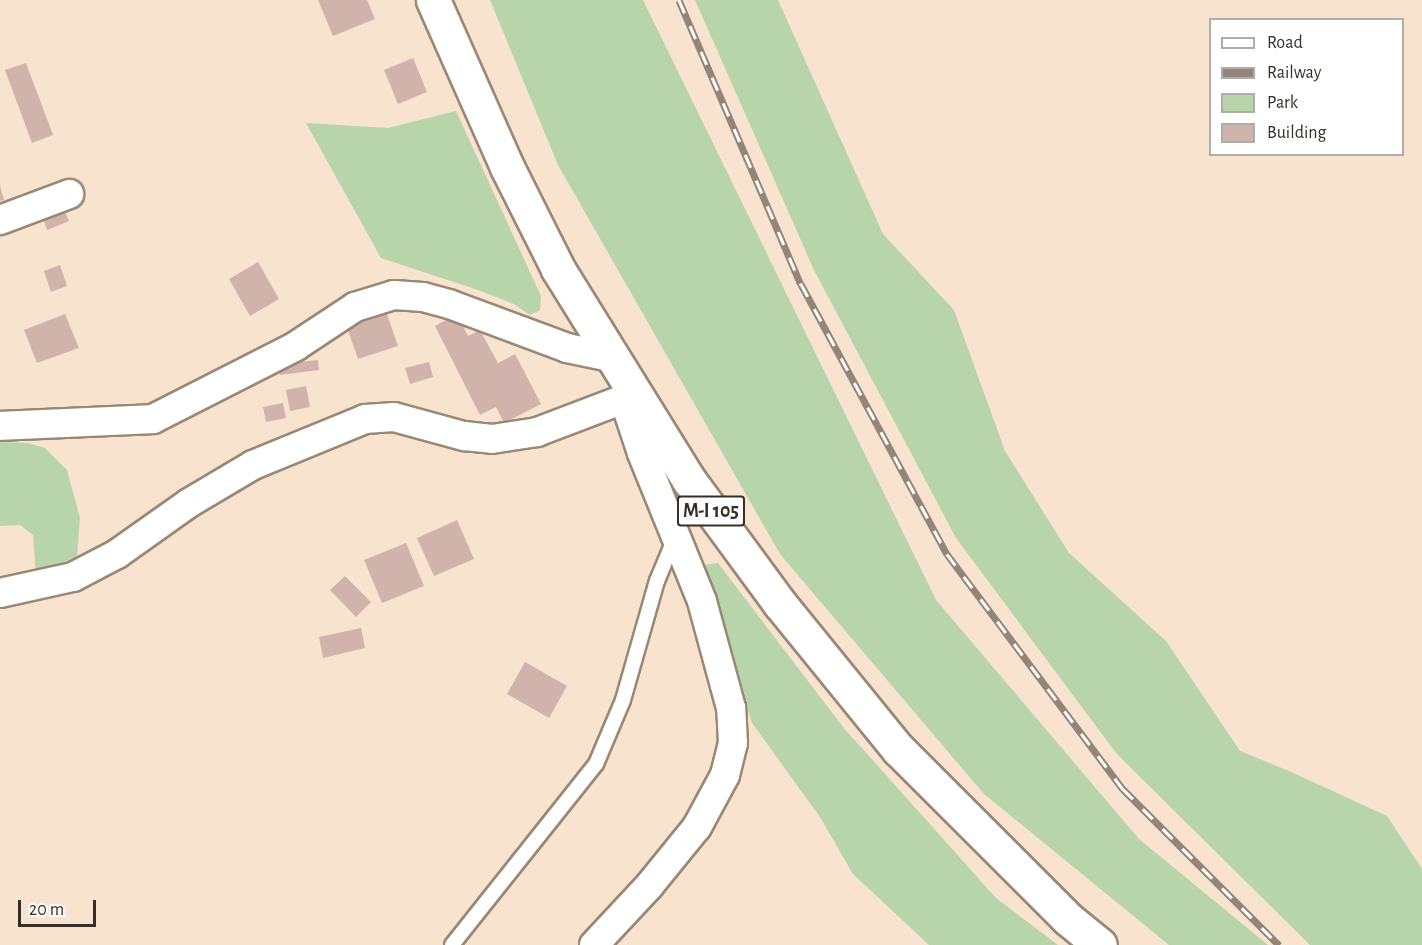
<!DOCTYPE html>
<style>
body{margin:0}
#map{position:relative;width:1422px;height:945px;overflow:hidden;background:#f7e3ce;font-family:"Alegreya Sans",sans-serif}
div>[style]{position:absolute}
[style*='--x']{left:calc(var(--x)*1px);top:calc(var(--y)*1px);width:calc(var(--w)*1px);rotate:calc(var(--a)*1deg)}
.green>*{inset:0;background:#b8d4aa}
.building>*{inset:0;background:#d0b3aa}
.roads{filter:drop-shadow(2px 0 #9a8874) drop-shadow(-2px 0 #9a8874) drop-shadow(0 2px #9a8874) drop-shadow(0 -2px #9a8874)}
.lane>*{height:14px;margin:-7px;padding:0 7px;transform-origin:7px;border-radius:7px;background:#fff}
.street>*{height:28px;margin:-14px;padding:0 14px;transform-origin:14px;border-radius:14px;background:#fff}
.primary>*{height:33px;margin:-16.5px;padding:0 16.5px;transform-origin:16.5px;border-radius:16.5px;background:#fff}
.rail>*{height:7px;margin-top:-3.5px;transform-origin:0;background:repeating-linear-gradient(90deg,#fff 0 14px,#938577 0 28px);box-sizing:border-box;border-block:2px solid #938577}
span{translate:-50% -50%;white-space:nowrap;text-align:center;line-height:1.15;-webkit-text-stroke:5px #fff;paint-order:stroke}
.shield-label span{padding:2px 4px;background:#fff;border:2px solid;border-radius:4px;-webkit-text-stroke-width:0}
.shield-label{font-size:20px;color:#372f27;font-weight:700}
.legend{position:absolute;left:1209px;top:18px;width:195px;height:138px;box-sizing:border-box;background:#fff;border:2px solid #afaca9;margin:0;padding:8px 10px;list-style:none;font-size:18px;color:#372f27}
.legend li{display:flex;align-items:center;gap:12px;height:30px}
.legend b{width:30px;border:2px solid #afaca9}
.scale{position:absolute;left:18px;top:900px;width:78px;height:27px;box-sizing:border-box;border:3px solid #372f27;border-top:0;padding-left:8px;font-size:18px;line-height:21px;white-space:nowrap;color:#372f27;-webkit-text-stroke:4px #fff;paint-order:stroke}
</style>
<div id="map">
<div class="green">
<div style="clip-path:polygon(490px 0,643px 0,936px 600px,1139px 839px,1268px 945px,1169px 945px,984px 794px,780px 554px,558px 165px)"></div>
<div style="clip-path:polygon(695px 0,778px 0,883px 234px,954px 310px,1005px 451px,1069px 553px,1166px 641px,1240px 751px,1289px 771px,1387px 816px,1422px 869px,1422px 945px,1310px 945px,1116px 753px,956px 538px,814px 270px)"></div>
<div style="clip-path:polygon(456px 111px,541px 296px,540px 310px,530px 315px,514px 304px,481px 291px,381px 258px,306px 123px,388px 128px)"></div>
<div style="clip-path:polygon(0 442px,28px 443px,45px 448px,67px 470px,80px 518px,77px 556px,36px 574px,33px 535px,20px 525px,0 526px)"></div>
<div style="clip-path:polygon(718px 563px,843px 727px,996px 898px,1058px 945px,929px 945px,853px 874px,820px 817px,752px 723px,703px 565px)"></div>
</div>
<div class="building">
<div style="clip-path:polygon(318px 0,367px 0,375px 19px,333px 36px)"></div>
<div style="clip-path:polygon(413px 58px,427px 92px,398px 104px,384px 70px)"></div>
<div style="clip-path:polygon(26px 63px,53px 135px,32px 143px,5px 70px)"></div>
<div style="clip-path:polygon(0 186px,4px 200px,0 201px)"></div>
<div style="clip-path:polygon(63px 207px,69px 221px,47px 230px,42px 216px)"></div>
<div style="clip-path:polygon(258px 262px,279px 299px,250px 316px,229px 279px)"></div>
<div style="clip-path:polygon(60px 265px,67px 286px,51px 292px,44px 271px)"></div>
<div style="clip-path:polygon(383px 303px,398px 346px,358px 359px,343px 316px)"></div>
<div style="clip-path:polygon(65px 314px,79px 348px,37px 363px,24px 330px)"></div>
<div style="clip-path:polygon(457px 314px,468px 336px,480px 330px,498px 363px,515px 354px,541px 404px,504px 423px,496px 407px,480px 415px,435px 326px)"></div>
<div style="clip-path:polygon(318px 360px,319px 370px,280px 375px,278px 364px)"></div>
<div style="clip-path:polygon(429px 362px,433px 377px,410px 384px,405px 368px)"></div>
<div style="clip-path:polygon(306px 386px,310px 407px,290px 411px,286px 390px)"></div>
<div style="clip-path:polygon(283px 403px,286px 418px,266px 422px,263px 407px)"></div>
<div style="clip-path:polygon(457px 520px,474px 559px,434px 576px,417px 538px)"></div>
<div style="clip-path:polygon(406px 543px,424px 586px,382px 603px,364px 560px)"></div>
<div style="clip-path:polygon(345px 576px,371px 602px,356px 617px,330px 590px)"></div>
<div style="clip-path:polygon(361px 628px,365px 648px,323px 658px,319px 637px)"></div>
<div style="clip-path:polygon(525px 662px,567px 686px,549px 718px,507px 694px)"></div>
</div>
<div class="roads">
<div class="lane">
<div style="--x:452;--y:945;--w:231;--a:-51.5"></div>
<div style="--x:596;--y:764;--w:69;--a:-67.1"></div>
<div style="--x:623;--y:700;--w:124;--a:-74.1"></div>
<div style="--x:657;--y:581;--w:44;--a:-67.5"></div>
</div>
<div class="street">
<div style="--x:0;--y:220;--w:74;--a:-20.6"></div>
<div style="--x:0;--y:426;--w:153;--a:-2.6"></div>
<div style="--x:153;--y:419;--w:161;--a:-27"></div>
<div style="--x:296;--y:346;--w:71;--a:-33.5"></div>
<div style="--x:355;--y:307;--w:41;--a:-17.1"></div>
<div style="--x:394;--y:295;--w:29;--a:4"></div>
<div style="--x:423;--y:297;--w:27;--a:15"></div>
<div style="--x:449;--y:304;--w:126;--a:20.4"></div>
<div style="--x:567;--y:348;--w:49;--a:11.8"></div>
<div style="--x:0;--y:593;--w:75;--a:-12.4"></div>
<div style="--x:73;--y:577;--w:50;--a:-27.6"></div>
<div style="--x:117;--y:554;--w:88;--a:-35.3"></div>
<div style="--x:189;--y:503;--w:74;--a:-30.7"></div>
<div style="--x:253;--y:465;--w:121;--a:-22.3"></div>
<div style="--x:365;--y:419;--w:29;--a:-4"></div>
<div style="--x:394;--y:417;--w:73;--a:15.2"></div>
<div style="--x:464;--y:436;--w:28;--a:6"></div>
<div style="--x:492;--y:439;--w:46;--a:-8.8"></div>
<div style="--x:537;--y:432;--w:93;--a:-20.8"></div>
<div style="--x:594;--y:945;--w:81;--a:-47"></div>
<div style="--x:649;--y:886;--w:76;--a:-50.9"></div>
<div style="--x:697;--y:827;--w:59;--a:-61.7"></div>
<div style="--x:725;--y:775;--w:33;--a:-76"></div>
<div style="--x:733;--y:743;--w:35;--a:-93"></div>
<div style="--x:731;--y:708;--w:111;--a:-105.2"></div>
<div style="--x:702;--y:601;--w:160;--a:-112.1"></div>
<div style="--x:642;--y:453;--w:57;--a:-108.4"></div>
<div style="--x:624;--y:399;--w:13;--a:-58"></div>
</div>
<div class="primary">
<div style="--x:433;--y:0;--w:183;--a:66.1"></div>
<div style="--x:507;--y:167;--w:114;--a:63.4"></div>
<div style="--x:558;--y:269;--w:248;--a:58.2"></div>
<div style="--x:689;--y:480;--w:154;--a:53.7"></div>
<div style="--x:780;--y:604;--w:187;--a:50.9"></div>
<div style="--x:898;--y:749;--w:240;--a:45"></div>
<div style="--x:1068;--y:919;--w:41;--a:39.1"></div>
</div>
</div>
<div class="rail">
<div style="--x:679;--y:0;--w:309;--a:66.8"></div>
<div style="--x:801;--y:284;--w:307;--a:61.6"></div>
<div style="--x:947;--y:554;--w:294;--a:53.2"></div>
<div style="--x:1123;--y:789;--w:221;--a:45"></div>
</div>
<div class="shield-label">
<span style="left:711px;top:511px">M-I 105</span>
</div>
<ul class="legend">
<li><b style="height:8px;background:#fff"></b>Road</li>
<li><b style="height:8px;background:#938577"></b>Railway</li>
<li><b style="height:16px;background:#b8d4aa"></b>Park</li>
<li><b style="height:16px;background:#d0b3aa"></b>Building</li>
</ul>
<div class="scale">20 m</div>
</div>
